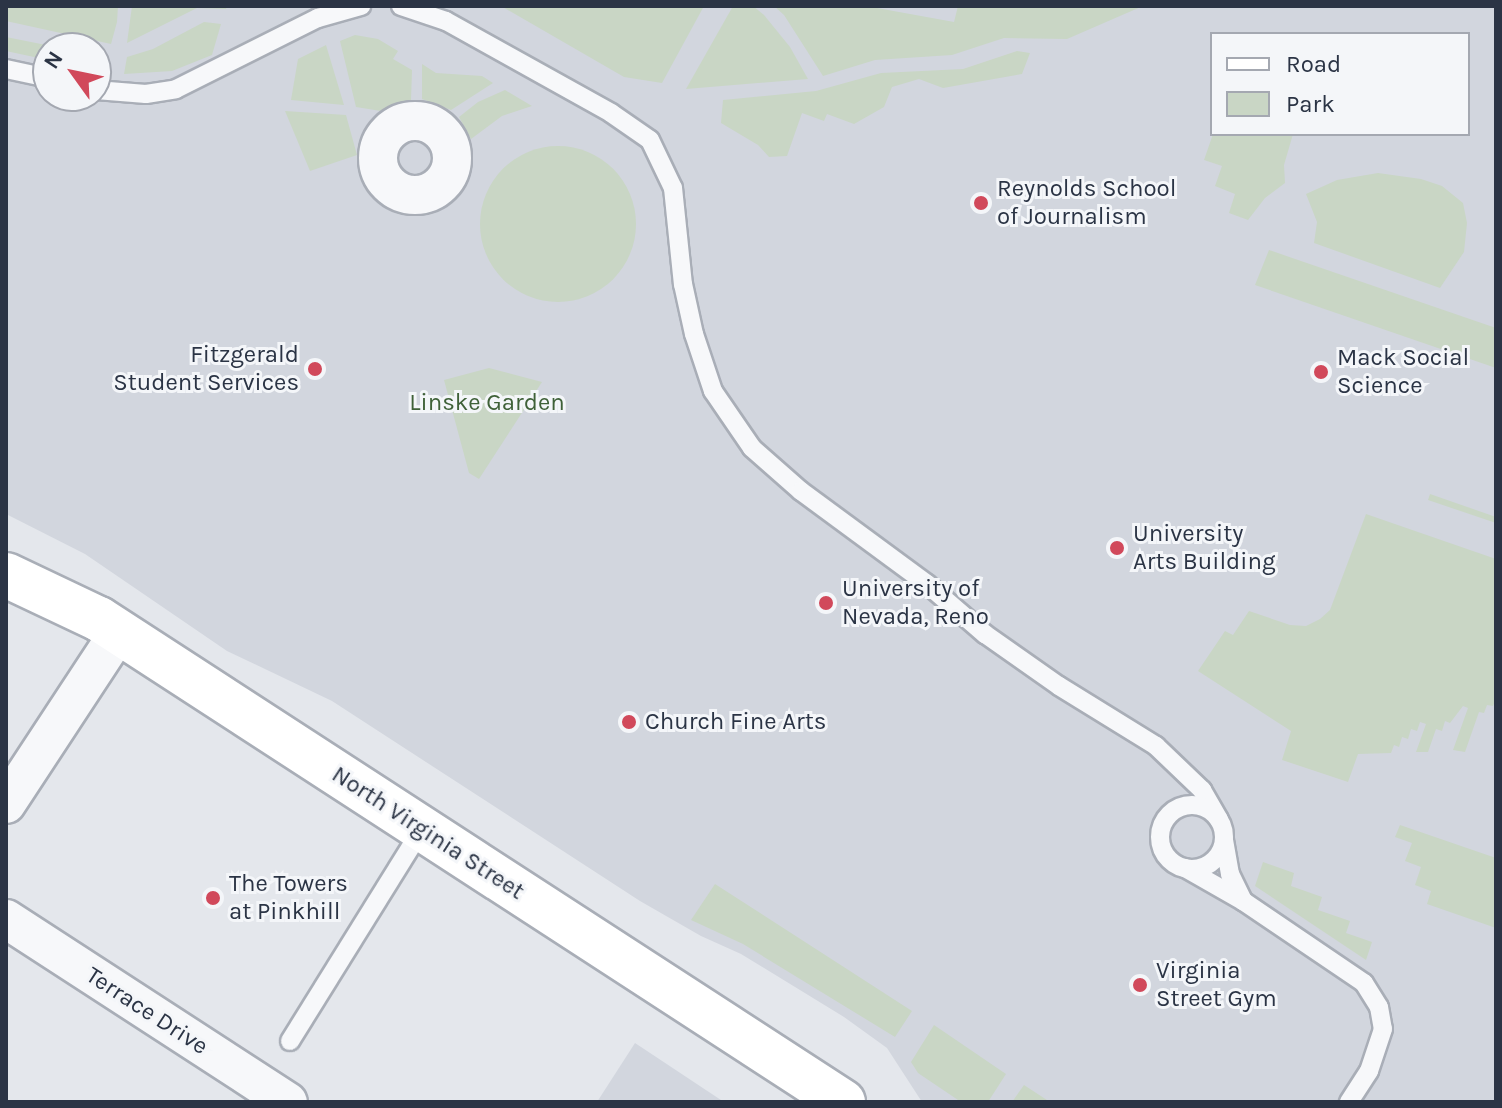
<!DOCTYPE html>
<style>
body{margin:0}
#map{position:relative;width:1502px;height:1108px;overflow:hidden;background:#e4e7ec;font-family:Karla,sans-serif}
div>[style]{position:absolute}
[style*='--x']{left:calc(var(--x)*1px);top:calc(var(--y)*1px);width:calc(var(--w)*1px);rotate:calc(var(--a)*1deg)}
.built>*{inset:0;background:#d2d6de}
.green>*{inset:0;background:#c9d6c5}
.round{border-radius:50%}
.roads{filter:drop-shadow(2px 0 #a9aeb7) drop-shadow(-2px 0 #a9aeb7) drop-shadow(0 2px #a9aeb7) drop-shadow(0 -2px #a9aeb7)}
.lane>*{height:18px;margin:-9px;padding:0 9px;transform-origin:9px;border-radius:9px;background:#f7f8fa}
.lane>.ring{margin:-9px;padding:0;box-sizing:content-box;background:none;border:18px solid #f7f8fa;border-radius:50%}
.street>*{height:38px;margin:-19px;padding:0 19px;transform-origin:19px;border-radius:19px;background:#f7f8fa}
.street>.ring{margin:-19px;padding:0;box-sizing:content-box;background:none;border:38px solid #f7f8fa;border-radius:50%}
.primary>*{height:44px;margin:-22px;padding:0 22px;transform-origin:22px;border-radius:22px;background:#fff}
.dots>*{width:22px;height:22px;translate:-50% -50%;box-sizing:border-box;border:4px solid #f4f6f9;border-radius:50%}
span{translate:-50% -50%;white-space:nowrap;text-align:center;line-height:1.15;-webkit-text-stroke:6px #f4f6f9;paint-order:stroke}
.poi-label{font-size:24px;color:#2b3445}
.left{translate:0 -50%;text-align:left}
.right{translate:-100% -50%;text-align:right}
.park-label{font-size:24px;color:#3f6138}
.street-label{font-size:24px;color:#2b3445}
.frame{position:absolute;inset:0;border:8px solid #2b3445;pointer-events:none}
.legend{position:absolute;left:1210px;top:32px;width:260px;height:104px;box-sizing:border-box;background:#f4f6f9;border:2px solid #a4a8b1;margin:0;padding:10px 14px;list-style:none;font-size:24px;color:#2b3445}
.legend li{display:flex;align-items:center;gap:16px;height:40px}
.legend b{width:40px;border:2px solid #a4a8b1}
.north{position:absolute;left:32px;top:32px;width:80px;height:80px;box-sizing:border-box;background:#f4f6f9;border:2px solid #a4a8b1;border-radius:50%;rotate:303deg;font-size:22px;font-weight:700;line-height:32px;text-align:center;color:#2b3445}
.north::after{content:'';display:block;margin:auto;width:28px;height:36px;background:#d1495b;clip-path:polygon(50% 0,100% 100%,50% 72%,0 100%)}
</style>
<div id="map">
<div class="built">
<div style="clip-path:polygon(evenodd,6px 6px,1496px 6px,1496px 1102px,922px 1102px,887px 1048px,844px 1017px,741px 954px,701px 936px,640px 901px,332px 701px,227px 651px,85px 554px,6px 514px,6px 6px,1212px 34px,1468px 34px,1468px 134px,1212px 134px,1212px 34px,6px 6px,48px 48px,96px 48px,96px 96px,48px 96px,48px 48px)"></div>
<div style="clip-path:polygon(635px 1043px,724px 1102px,597px 1102px)"></div>
</div>
<div class="green">
<div style="clip-path:polygon(6px 6px,118px 6px,117px 22px,111px 44px,6px 21px)"></div>
<div style="clip-path:polygon(132px 6px,227px 6px,226px 9px,197px 8px,127px 43px)"></div>
<div style="clip-path:polygon(501px 6px,704px 6px,662px 83px,624px 77px)"></div>
<div style="clip-path:polygon(733px 6px,753px 6px,764px 15px,790px 47px,808px 79px,686px 89px)"></div>
<div style="clip-path:polygon(774px 6px,866px 6px,954px 22px,958px 6px,1143px 6px,1067px 39px,1004px 38px,952px 55px,875px 60px,823px 76px,784px 15px)"></div>
<div style="clip-path:polygon(204px 22px,221px 24px,212px 55px,172px 71px,124px 74px,127px 57px,153px 49px)"></div>
<div style="clip-path:polygon(355px 35px,378px 39px,398px 51px,393px 59px,412px 70px,411px 100px,381px 111px,356px 107px,340px 41px)"></div>
<div style="clip-path:polygon(6px 37px,61px 48px,48px 48px,48px 60px,6px 51px)"></div>
<div style="clip-path:polygon(326px 45px,344px 105px,291px 100px,298px 59px)"></div>
<div style="clip-path:polygon(1017px 51px,1030px 53px,1022px 74px,943px 88px,919px 79px,892px 87px,884px 107px,854px 124px,827px 114px,824px 121px,802px 113px,787px 156px,769px 157px,758px 145px,721px 123px,723px 100px,816px 91px,881px 73px,963px 69px)"></div>
<div style="clip-path:polygon(422px 64px,436px 73px,482px 76px,493px 83px,451px 110px,422px 99px)"></div>
<div style="clip-path:polygon(505px 90px,532px 106px,502px 116px,471px 139px,459px 117px,478px 102px)"></div>
<div style="clip-path:polygon(285px 111px,346px 115px,357px 155px,310px 171px)"></div>
<div style="clip-path:polygon(1213px 134px,1293px 134px,1284px 165px,1285px 183px,1265px 198px,1248px 220px,1229px 213px,1235px 194px,1215px 186px,1222px 166px,1204px 160px)"></div>
<div class="round" style="left:480px;top:146px;width:156px;height:156px"></div>
<div style="clip-path:polygon(1378px 173px,1421px 179px,1442px 186px,1463px 203px,1467px 223px,1464px 252px,1440px 288px,1314px 243px,1317px 222px,1306px 194px,1337px 180px)"></div>
<div style="clip-path:polygon(1269px 250px,1496px 328px,1496px 368px,1255px 285px)"></div>
<div style="clip-path:polygon(489px 368px,542px 382px,479px 479px,469px 473px,444px 380px)"></div>
<div style="clip-path:polygon(1430px 494px,1496px 517px,1496px 523px,1428px 500px)"></div>
<div style="clip-path:polygon(1366px 514px,1496px 559px,1496px 699px,1493px 706px,1487px 705px,1484px 713px,1479px 712px,1465px 752px,1453px 750px,1468px 708px,1463px 706px,1450px 723px,1445px 721px,1442px 731px,1436px 729px,1428px 752px,1416px 752px,1426px 724px,1420px 722px,1417px 731px,1411px 729px,1408px 739px,1402px 737px,1399px 747px,1394px 745px,1391px 753px,1358px 754px,1348px 782px,1282px 760px,1291px 731px,1198px 671px,1225px 631px,1233px 635px,1249px 611px,1290px 625px,1306px 626px,1320px 619px,1330px 610px)"></div>
<div style="clip-path:polygon(1400px 825px,1496px 858px,1496px 928px,1427px 904px,1431px 891px,1415px 885px,1421px 867px,1405px 861px,1412px 843px,1395px 837px)"></div>
<div style="clip-path:polygon(1263px 862px,1294px 873px,1291px 886px,1322px 897px,1318px 910px,1350px 921px,1346px 933px,1372px 942px,1366px 960px,1255px 886px)"></div>
<div style="clip-path:polygon(715px 884px,912px 1011px,895px 1037px,743px 944px,691px 920px)"></div>
<div style="clip-path:polygon(934px 1025px,1006px 1074px,988px 1102px,961px 1102px,918px 1073px,911px 1062px)"></div>
<div style="clip-path:polygon(1024px 1085px,1050px 1102px,1012px 1102px)"></div>
</div>
<div class="roads">
<div class="lane">
<div style="--x:401;--y:6;--w:47;--a:18.4"></div>
<div style="--x:446;--y:21;--w:189;--a:29.1"></div>
<div style="--x:611;--y:113;--w:47;--a:34.7"></div>
<div style="--x:650;--y:140;--w:53;--a:64.4"></div>
<div style="--x:673;--y:188;--w:97;--a:84.1"></div>
<div style="--x:683;--y:284;--w:51;--a:77.6"></div>
<div style="--x:694;--y:334;--w:60;--a:71.6"></div>
<div style="--x:713;--y:391;--w:69;--a:55.6"></div>
<div style="--x:752;--y:448;--w:65;--a:41.3"></div>
<div style="--x:801;--y:491;--w:157;--a:36.4"></div>
<div style="--x:927;--y:584;--w:77;--a:40.8"></div>
<div style="--x:985;--y:634;--w:90;--a:35.1"></div>
<div style="--x:1059;--y:686;--w:114;--a:31.7"></div>
<div style="--x:1156;--y:746;--w:64;--a:43.7"></div>
<div style="--x:1202;--y:790;--w:34;--a:60"></div>
<div style="--x:6;--y:69;--w:43;--a:12.1"></div>
<div style="--x:96;--y:90;--w:50;--a:4.6"></div>
<div style="--x:146;--y:94;--w:30;--a:-9"></div>
<div style="--x:176;--y:89;--w:159;--a:-26.6"></div>
<div style="--x:318;--y:18;--w:45;--a:-15.6"></div>
<div class="ring" style="left:1160px;top:805px;width:46px;height:46px"></div>
<div style="--x:1224;--y:840;--w:35;--a:80"></div>
<div style="--x:1230;--y:874;--w:30;--a:64"></div>
<div style="--x:1185;--y:868;--w:67;--a:29.6"></div>
<div style="--x:1243;--y:901;--w:146;--a:34.1"></div>
<div style="--x:1364;--y:983;--w:28;--a:58"></div>
<div style="--x:1379;--y:1007;--w:22;--a:80"></div>
<div style="--x:1383;--y:1029;--w:44;--a:108.4"></div>
<div style="--x:1369;--y:1071;--w:37;--a:123"></div>
<div style="--x:290;--y:1041;--w:250;--a:-58.1"></div>
</div>
<div class="street">
<div class="ring" style="left:378px;top:121px;width:36px;height:36px"></div>
<div style="--x:6;--y:804;--w:206;--a:-56.7"></div>
<div style="--x:6;--y:919;--w:336;--a:33"></div>
</div>
<div class="primary">
<div style="--x:6;--y:575;--w:103;--a:25.3"></div>
<div style="--x:99;--y:619;--w:887;--a:32.99"></div>
</div>
</div>
<div class="dots">
<div style="left:981px;top:203px;background:#d1495b"></div>
<div style="left:315px;top:369px;background:#d1495b"></div>
<div style="left:1321px;top:372px;background:#d1495b"></div>
<div style="left:1117px;top:548px;background:#d1495b"></div>
<div style="left:826px;top:603px;background:#d1495b"></div>
<div style="left:629px;top:722px;background:#d1495b"></div>
<div style="left:213px;top:898px;background:#d1495b"></div>
<div style="left:1140px;top:985px;background:#d1495b"></div>
</div>
<div class="poi-label">
<span class="left" style="left:997px;top:203px">Reynolds School<br>of Journalism</span>
<span class="right" style="left:299px;top:369px">Fitzgerald<br>Student Services</span>
<span class="left" style="left:1337px;top:372px">Mack Social<br>Science</span>
<span class="left" style="left:1133px;top:548px">University<br>Arts Building</span>
<span class="left" style="left:842px;top:603px">University of<br>Nevada, Reno</span>
<span class="left" style="left:645px;top:722px">Church Fine Arts</span>
<span class="left" style="left:229px;top:898px">The Towers<br>at Pinkhill</span>
<span class="left" style="left:1156px;top:985px">Virginia<br>Street Gym</span>
</div>
<div class="park-label">
<span style="left:487px;top:403px">Linske Garden</span>
</div>
<div class="street-label">
<span style="left:428px;top:833px;rotate:33deg">North Virginia Street</span>
<span style="left:147px;top:1011px;rotate:33deg">Terrace Drive</span>
</div>
<div class="frame"></div>
<ul class="legend">
<li><b style="height:10px;background:#fff"></b>Road</li>
<li><b style="height:22px;background:#c9d6c5"></b>Park</li>
</ul>
<div class="north">N</div>
</div>
